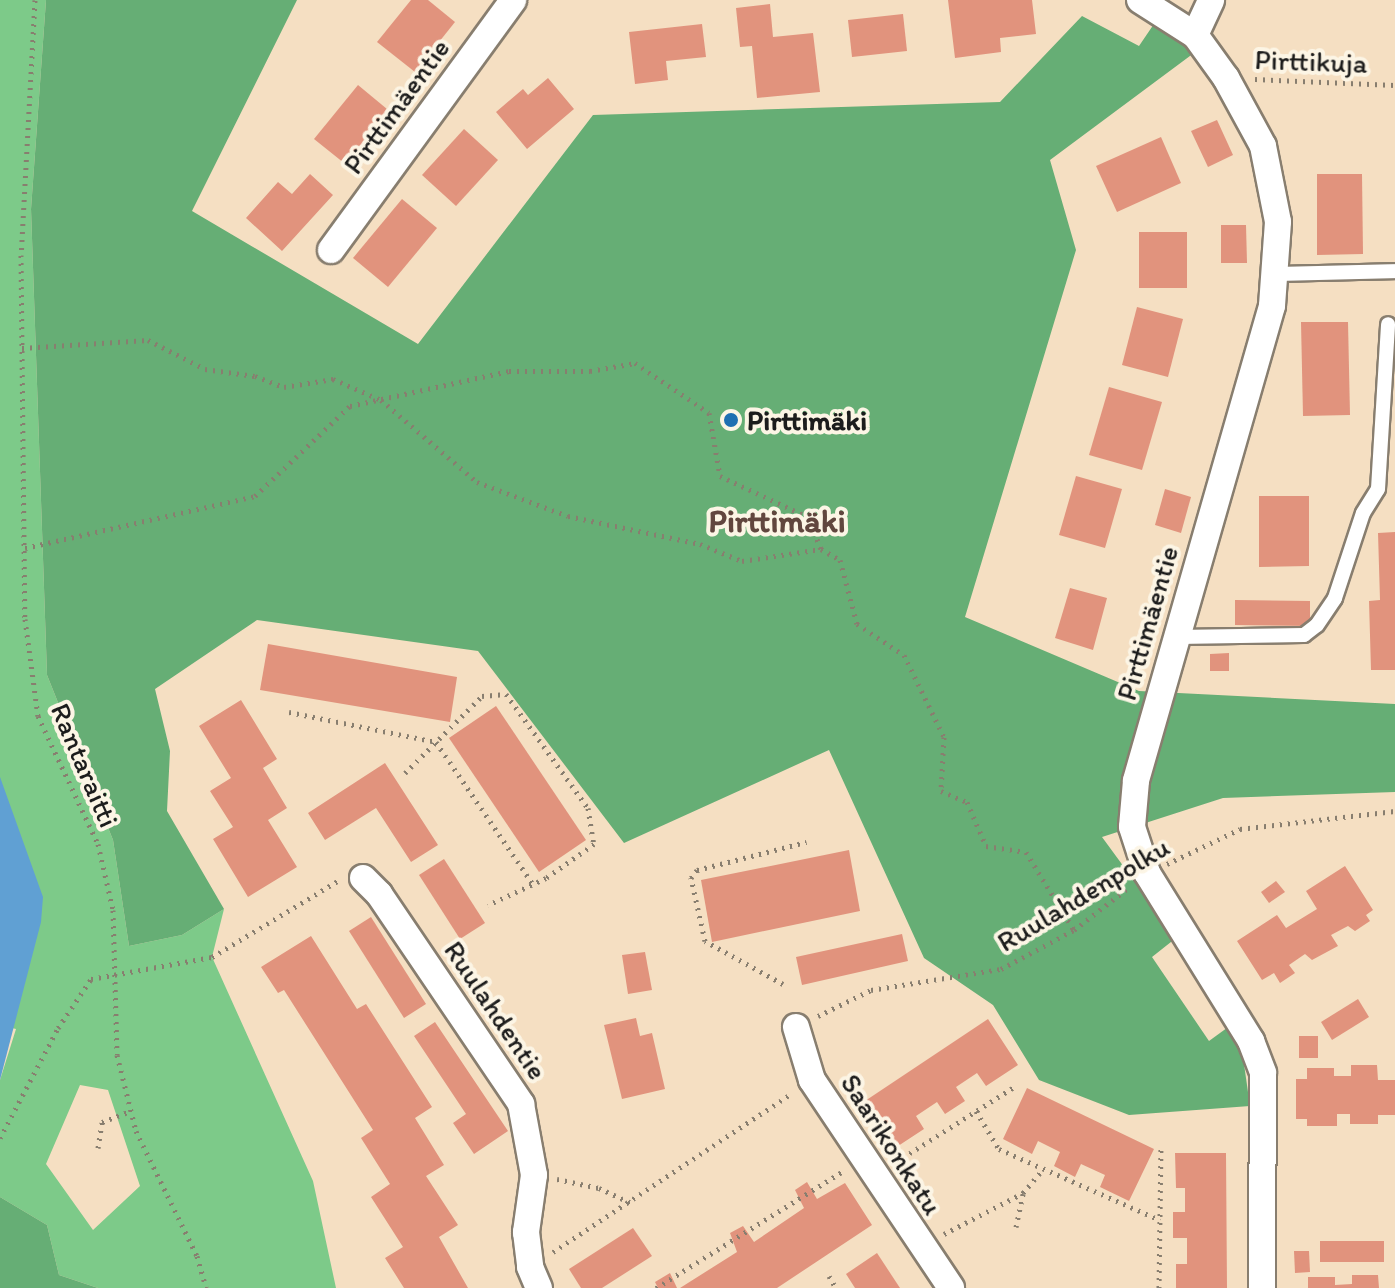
<!DOCTYPE html>
<meta charset="utf-8">
<style>
body{margin:0}
#map{position:relative;width:1395px;height:1288px;overflow:hidden;background:#f5dfc2;font-family:Itim,sans-serif}
div>[style]{position:absolute}
[style*='--x']{left:calc(var(--x)*1px);top:calc(var(--y)*1px);width:calc(var(--w)*1px);rotate:calc(var(--a)*1deg)}
.green>*{inset:0;background:#7dca89}
.forest>*{inset:0;background:#66ae75}
.water>*{inset:0;background:#60a0d3}
.building>*{inset:0;background:#e1937d}
.path>*{height:5px;margin-top:-2.5px;transform-origin:0;background:repeating-linear-gradient(90deg,#887e6f 0 2px,transparent 0 8px)}
.roads{filter:drop-shadow(2px 0 #887e6f) drop-shadow(-2px 0 #887e6f) drop-shadow(0 2px #887e6f) drop-shadow(0 -2px #887e6f)}
.lane>*{height:14px;margin:-7px;padding:0 7px;transform-origin:7px;border-radius:7px;background:#fff}
.street>*{height:26px;margin:-13px;padding:0 13px;transform-origin:13px;border-radius:13px;background:#fff}
.dots>*{width:22px;height:22px;translate:-50% -50%;box-sizing:border-box;border:4px solid #fcf5e5;border-radius:50%}
span{translate:-50% -50%;white-space:nowrap;text-align:center;line-height:1.15;-webkit-text-stroke:8px #fcf5e5;paint-order:stroke}
.street-label{font-size:28px;color:#1c1c1c}
.poi-label{font-size:28px;color:#1c1c1c;font-weight:700}
.left{translate:0 -50%;text-align:left}
.quarter-label{font-size:32px;color:#61463e;font-weight:700}
</style>
<div id="map">
<div class="green">
<div style="clip-path:polygon(evenodd,0 0,46px 0,31px 209px,47px 675px,113px 840px,129px 946px,182px 935px,224px 909px,212px 957px,313px 1181px,336px 1288px,98px 1288px,59px 1275px,47px 1225px,0 1197px,0 1080px,16px 1029px,0 1025px,0 0,80px 1085px,108px 1090px,140px 1186px,93px 1230px,46px 1164px,80px 1085px)"></div>
</div>
<div class="forest">
<div style="clip-path:polygon(46px 0,297px 0,192px 211px,418px 344px,593px 115px,1000px 102px,1082px 16px,1139px 46px,1158px 18px,1198px 50px,1050px 160px,1076px 250px,965px 617px,1139px 691px,1395px 704px,1395px 792px,1223px 798px,1102px 837px,1176px 938px,1152px 957px,1209px 1041px,1231px 1025px,1242px 1050px,1250px 1106px,1129px 1115px,1039px 1080px,993px 1005px,924px 958px,829px 750px,624px 843px,478px 651px,257px 620px,155px 689px,170px 751px,167px 811px,224px 909px,182px 935px,129px 946px,113px 840px,47px 675px,31px 209px)"></div>
<div style="clip-path:polygon(0 1197px,47px 1225px,59px 1275px,98px 1288px,0 1288px)"></div>
</div>
<div class="water">
<div style="clip-path:polygon(0 777px,43px 897px,41px 922px,0 1080px)"></div>
</div>
<div class="building">
<div style="clip-path:polygon(411px 0,428px 0,455px 22px,415px 72px,377px 42px)"></div>
<div style="clip-path:polygon(948px 0,1032px 0,1036px 34px,1000px 38px,1001px 52px,955px 58px)"></div>
<div style="clip-path:polygon(770px 4px,773px 37px,813px 33px,820px 92px,757px 98px,752px 46px,740px 47px,736px 8px)"></div>
<div style="clip-path:polygon(903px 14px,907px 51px,852px 57px,848px 20px)"></div>
<div style="clip-path:polygon(702px 24px,706px 57px,666px 61px,668px 80px,635px 84px,629px 32px)"></div>
<div style="clip-path:polygon(548px 78px,574px 109px,527px 149px,496px 112px,523px 89px,528px 95px)"></div>
<div style="clip-path:polygon(358px 85px,393px 114px,349px 167px,314px 139px)"></div>
<div style="clip-path:polygon(1217px 120px,1233px 155px,1208px 167px,1191px 131px)"></div>
<div style="clip-path:polygon(464px 129px,498px 160px,456px 206px,422px 175px)"></div>
<div style="clip-path:polygon(1161px 137px,1181px 183px,1117px 212px,1096px 166px)"></div>
<div style="clip-path:polygon(310px 174px,333px 195px,282px 251px,246px 218px,278px 182px,292px 194px)"></div>
<div style="clip-path:polygon(1317px 174px,1362px 174px,1363px 254px,1317px 255px)"></div>
<div style="clip-path:polygon(402px 199px,437px 228px,388px 287px,353px 258px)"></div>
<div style="clip-path:polygon(1221px 225px,1246px 225px,1247px 263px,1221px 263px)"></div>
<div style="clip-path:polygon(1139px 232px,1187px 232px,1187px 288px,1139px 288px)"></div>
<div style="clip-path:polygon(1137px 307px,1183px 319px,1168px 377px,1122px 365px)"></div>
<div style="clip-path:polygon(1301px 322px,1348px 322px,1350px 415px,1303px 416px)"></div>
<div style="clip-path:polygon(1109px 387px,1162px 402px,1142px 470px,1089px 455px)"></div>
<div style="clip-path:polygon(1076px 476px,1122px 489px,1105px 548px,1059px 535px)"></div>
<div style="clip-path:polygon(1165px 489px,1191px 497px,1181px 533px,1155px 525px)"></div>
<div style="clip-path:polygon(1259px 496px,1309px 496px,1309px 566px,1259px 567px)"></div>
<div style="clip-path:polygon(1395px 532px,1395px 670px,1371px 670px,1369px 601px,1380px 600px,1378px 533px)"></div>
<div style="clip-path:polygon(1070px 588px,1107px 598px,1093px 650px,1055px 638px)"></div>
<div style="clip-path:polygon(1235px 600px,1310px 601px,1310px 626px,1235px 625px)"></div>
<div style="clip-path:polygon(268px 644px,457px 677px,450px 722px,260px 690px)"></div>
<div style="clip-path:polygon(1229px 653px,1229px 671px,1210px 671px,1210px 654px)"></div>
<div style="clip-path:polygon(241px 700px,277px 759px,263px 768px,287px 808px,268px 820px,297px 867px,248px 897px,213px 839px,233px 827px,210px 791px,231px 778px,199px 726px)"></div>
<div style="clip-path:polygon(496px 706px,586px 840px,539px 872px,449px 738px)"></div>
<div style="clip-path:polygon(385px 763px,438px 845px,411px 862px,376px 808px,325px 840px,308px 813px)"></div>
<div style="clip-path:polygon(849px 850px,860px 911px,712px 942px,701px 880px)"></div>
<div style="clip-path:polygon(444px 859px,485px 923px,460px 939px,419px 875px)"></div>
<div style="clip-path:polygon(1345px 866px,1373px 910px,1366px 915px,1370px 921px,1355px 931px,1348px 926px,1331px 935px,1338px 946px,1312px 960px,1305px 954px,1289px 965px,1295px 973px,1280px 983px,1274px 973px,1262px 980px,1237px 941px,1277px 915px,1286px 928px,1317px 909px,1306px 891px)"></div>
<div style="clip-path:polygon(1276px 881px,1285px 892px,1269px 903px,1261px 892px)"></div>
<div style="clip-path:polygon(371px 917px,426px 1004px,404px 1018px,349px 931px)"></div>
<div style="clip-path:polygon(902px 934px,908px 961px,802px 985px,796px 957px)"></div>
<div style="clip-path:polygon(311px 936px,357px 1009px,366px 1004px,432px 1107px,415px 1118px,444px 1165px,426px 1176px,458px 1225px,439px 1237px,468px 1288px,404px 1288px,385px 1258px,403px 1247px,371px 1197px,390px 1184px,361px 1138px,373px 1130px,284px 990px,278px 993px,261px 967px)"></div>
<div style="clip-path:polygon(645px 952px,652px 990px,628px 994px,622px 955px)"></div>
<div style="clip-path:polygon(1358px 999px,1369px 1017px,1332px 1040px,1321px 1022px)"></div>
<div style="clip-path:polygon(636px 1018px,640px 1036px,652px 1033px,665px 1089px,622px 1099px,604px 1025px)"></div>
<div style="clip-path:polygon(988px 1019px,1018px 1065px,986px 1086px,977px 1073px,956px 1087px,965px 1101px,945px 1114px,937px 1102px,916px 1116px,924px 1129px,895px 1148px,865px 1101px)"></div>
<div style="clip-path:polygon(435px 1022px,508px 1131px,474px 1154px,453px 1123px,466px 1114px,414px 1036px)"></div>
<div style="clip-path:polygon(1299px 1036px,1318px 1036px,1318px 1058px,1299px 1058px)"></div>
<div style="clip-path:polygon(1351px 1065px,1377px 1065px,1378px 1080px,1395px 1080px,1395px 1115px,1378px 1115px,1378px 1124px,1350px 1124px,1350px 1114px,1337px 1114px,1337px 1126px,1307px 1126px,1307px 1119px,1296px 1119px,1296px 1079px,1307px 1079px,1307px 1068px,1334px 1068px,1334px 1076px,1351px 1076px)"></div>
<div style="clip-path:polygon(1027px 1088px,1154px 1149px,1129px 1201px,1100px 1187px,1105px 1175px,1081px 1164px,1075px 1177px,1054px 1166px,1060px 1152px,1038px 1141px,1032px 1154px,1003px 1139px)"></div>
<div style="clip-path:polygon(1175px 1153px,1226px 1153px,1227px 1288px,1176px 1288px,1176px 1264px,1187px 1264px,1187px 1238px,1173px 1238px,1173px 1212px,1185px 1212px,1185px 1188px,1176px 1188px)"></div>
<div style="clip-path:polygon(807px 1182px,817px 1199px,845px 1183px,872px 1225px,777px 1288px,680px 1288px,737px 1252px,730px 1233px,743px 1226px,754px 1242px,804px 1208px,795px 1190px)"></div>
<div style="clip-path:polygon(633px 1228px,652px 1256px,602px 1288px,581px 1288px,569px 1269px)"></div>
<div style="clip-path:polygon(1320px 1241px,1384px 1241px,1384px 1262px,1320px 1262px)"></div>
<div style="clip-path:polygon(1294px 1251px,1309px 1251px,1310px 1272px,1295px 1273px)"></div>
<div style="clip-path:polygon(877px 1253px,900px 1288px,855px 1288px,846px 1274px)"></div>
<div style="clip-path:polygon(670px 1273px,677px 1288px,658px 1288px,655px 1282px)"></div>
<div style="clip-path:polygon(1352px 1275px,1378px 1275px,1379px 1288px,1308px 1288px,1308px 1277px,1335px 1277px,1335px 1285px,1352px 1284px)"></div>
</div>
<div class="path">
<div style="--x:35;--y:0;--w:255;--a:93.1"></div>
<div style="--x:21;--y:255;--w:364;--a:89.4"></div>
<div style="--x:25;--y:619;--w:98;--a:82.4"></div>
<div style="--x:38;--y:716;--w:141;--a:64.9"></div>
<div style="--x:98;--y:844;--w:68;--a:77.2"></div>
<div style="--x:113;--y:910;--w:145;--a:88.4"></div>
<div style="--x:117;--y:1055;--w:78;--a:76"></div>
<div style="--x:136;--y:1131;--w:139;--a:64"></div>
<div style="--x:197;--y:1256;--w:33;--a:74"></div>
<div style="--x:1255;--y:79;--w:140;--a:2.5"></div>
<div style="--x:22;--y:348;--w:126;--a:-3.6"></div>
<div style="--x:148;--y:340;--w:64;--a:27"></div>
<div style="--x:205;--y:369;--w:50;--a:8"></div>
<div style="--x:255;--y:376;--w:31;--a:21"></div>
<div style="--x:284;--y:387;--w:50;--a:-9.3"></div>
<div style="--x:333;--y:379;--w:52;--a:23.6"></div>
<div style="--x:381;--y:400;--w:126;--a:40.5"></div>
<div style="--x:477;--y:482;--w:97;--a:20.5"></div>
<div style="--x:568;--y:516;--w:135;--a:12"></div>
<div style="--x:700;--y:544;--w:45;--a:22"></div>
<div style="--x:742;--y:561;--w:80;--a:-8.6"></div>
<div style="--x:25;--y:548;--w:236;--a:-12.7"></div>
<div style="--x:255;--y:496;--w:131;--a:-43.5"></div>
<div style="--x:350;--y:406;--w:163;--a:-12.4"></div>
<div style="--x:509;--y:371;--w:81;--a:0"></div>
<div style="--x:590;--y:371;--w:46;--a:-10.1"></div>
<div style="--x:635;--y:363;--w:89;--a:34"></div>
<div style="--x:709;--y:413;--w:64;--a:80.1"></div>
<div style="--x:720;--y:476;--w:97;--a:25"></div>
<div style="--x:808;--y:517;--w:35;--a:68"></div>
<div style="--x:821;--y:549;--w:22;--a:30"></div>
<div style="--x:840;--y:560;--w:66;--a:75.1"></div>
<div style="--x:857;--y:624;--w:56;--a:33.4"></div>
<div style="--x:904;--y:655;--w:91;--a:64"></div>
<div style="--x:944;--y:737;--w:54;--a:93.2"></div>
<div style="--x:941;--y:791;--w:28;--a:23"></div>
<div style="--x:967;--y:802;--w:48;--a:66.6"></div>
<div style="--x:986;--y:846;--w:40;--a:8.5"></div>
<div style="--x:1026;--y:852;--w:92;--a:58.4"></div>
<div style="--x:289;--y:712;--w:150;--a:11.5"></div>
<div style="--x:436;--y:742;--w:172;--a:55.7"></div>
<div style="--x:405;--y:773;--w:109;--a:-45"></div>
<div style="--x:482;--y:696;--w:24;--a:-5"></div>
<div style="--x:506;--y:694;--w:140;--a:54.3"></div>
<div style="--x:588;--y:808;--w:36;--a:81"></div>
<div style="--x:594;--y:844;--w:59;--a:144.7"></div>
<div style="--x:546;--y:878;--w:64;--a:155"></div>
<div style="--x:1167;--y:864;--w:81;--a:-25.6"></div>
<div style="--x:1240;--y:829;--w:156;--a:-6.6"></div>
<div style="--x:783;--y:984;--w:89;--a:-151.1"></div>
<div style="--x:705;--y:941;--w:65;--a:-102.5"></div>
<div style="--x:691;--y:878;--w:10;--a:-53"></div>
<div style="--x:697;--y:870;--w:113;--a:-14.4"></div>
<div style="--x:818;--y:1016;--w:59;--a:-26.1"></div>
<div style="--x:871;--y:990;--w:132;--a:-9.2"></div>
<div style="--x:1001;--y:969;--w:83;--a:-28.1"></div>
<div style="--x:1074;--y:930;--w:68;--a:-37.9"></div>
<div style="--x:976;--y:1111;--w:44;--a:58.8"></div>
<div style="--x:999;--y:1149;--w:176;--a:23.8"></div>
<div style="--x:0;--y:1138;--w:124;--a:-62.2"></div>
<div style="--x:58;--y:1028;--w:59;--a:-56"></div>
<div style="--x:91;--y:979;--w:123;--a:-10.3"></div>
<div style="--x:212;--y:957;--w:149;--a:-31.2"></div>
<div style="--x:98;--y:1148;--w:26;--a:-81"></div>
<div style="--x:102;--y:1122;--w:31;--a:-21"></div>
<div style="--x:896;--y:1162;--w:140;--a:-32.4"></div>
<div style="--x:557;--y:1179;--w:43;--a:12.1"></div>
<div style="--x:599;--y:1188;--w:35;--a:25"></div>
<div style="--x:1016;--y:1227;--w:34;--a:-78"></div>
<div style="--x:944;--y:1234;--w:89;--a:-27.4"></div>
<div style="--x:1023;--y:1193;--w:30;--a:-50"></div>
<div style="--x:553;--y:1252;--w:286;--a:-33.6"></div>
<div style="--x:829;--y:1276;--w:14;--a:60"></div>
<div style="--x:656;--y:1288;--w:223;--a:-32"></div>
<div style="--x:1159;--y:1288;--w:139;--a:-89.2"></div>
</div>
<div class="roads">
<div class="lane">
<div style="--x:1274;--y:274;--w:121;--a:-1.4"></div>
<div style="--x:1177;--y:637;--w:127;--a:-0.9"></div>
<div style="--x:1304;--y:635;--w:16;--a:-38"></div>
<div style="--x:1317;--y:625;--w:32;--a:-56"></div>
<div style="--x:1335;--y:598;--w:89;--a:-71.8"></div>
<div style="--x:1363;--y:513;--w:28;--a:-58"></div>
<div style="--x:1378;--y:489;--w:165;--a:-86.5"></div>
</div>
<div class="street">
<div style="--x:1140;--y:0;--w:65;--a:32.5"></div>
<div style="--x:1195;--y:35;--w:53;--a:54.2"></div>
<div style="--x:1226;--y:78;--w:77;--a:61.4"></div>
<div style="--x:1263;--y:146;--w:77;--a:78.8"></div>
<div style="--x:1278;--y:222;--w:84;--a:94.1"></div>
<div style="--x:1272;--y:306;--w:494;--a:106"></div>
<div style="--x:1136;--y:781;--w:46;--a:95"></div>
<div style="--x:1132;--y:827;--w:48;--a:71.9"></div>
<div style="--x:1147;--y:873;--w:198;--a:58.2"></div>
<div style="--x:1251;--y:1041;--w:34;--a:69"></div>
<div style="--x:1263;--y:1073;--w:215;--a:90.3"></div>
<div style="--x:1195;--y:35;--w:38;--a:-65"></div>
<div style="--x:331;--y:250;--w:309;--a:-53.9"></div>
<div style="--x:363;--y:878;--w:23;--a:45"></div>
<div style="--x:379;--y:894;--w:254;--a:55.9"></div>
<div style="--x:521;--y:1104;--w:72;--a:79.6"></div>
<div style="--x:534;--y:1175;--w:58;--a:98"></div>
<div style="--x:526;--y:1232;--w:35;--a:83"></div>
<div style="--x:530;--y:1267;--w:23;--a:67"></div>
<div style="--x:796;--y:1027;--w:55;--a:73.2"></div>
<div style="--x:812;--y:1080;--w:250;--a:56.2"></div>
</div>
</div>
<div class="dots">
<div style="left:731px;top:420px;background:#1f6fb2"></div>
</div>
<div class="street-label">
<span style="left:1311px;top:61px;rotate:2deg">Pirttikuja</span>
<span style="left:396px;top:106px;rotate:-54deg">Pirttimäentie</span>
<span style="left:1147px;top:623px;rotate:-74deg">Pirttimäentie</span>
<span style="left:85px;top:765px;rotate:67deg">Rantaraitti</span>
<span style="left:1083px;top:894px;rotate:-31deg">Ruulahdenpolku</span>
<span style="left:496px;top:1010px;rotate:56deg">Ruulahdentie</span>
<span style="left:892px;top:1144px;rotate:57deg">Saarikonkatu</span>
</div>
<div class="poi-label">
<span class="left" style="left:747px;top:420px">Pirttimäki</span>
</div>
<div class="quarter-label">
<span style="left:777px;top:521px">Pirttimäki</span>
</div>
</div>
